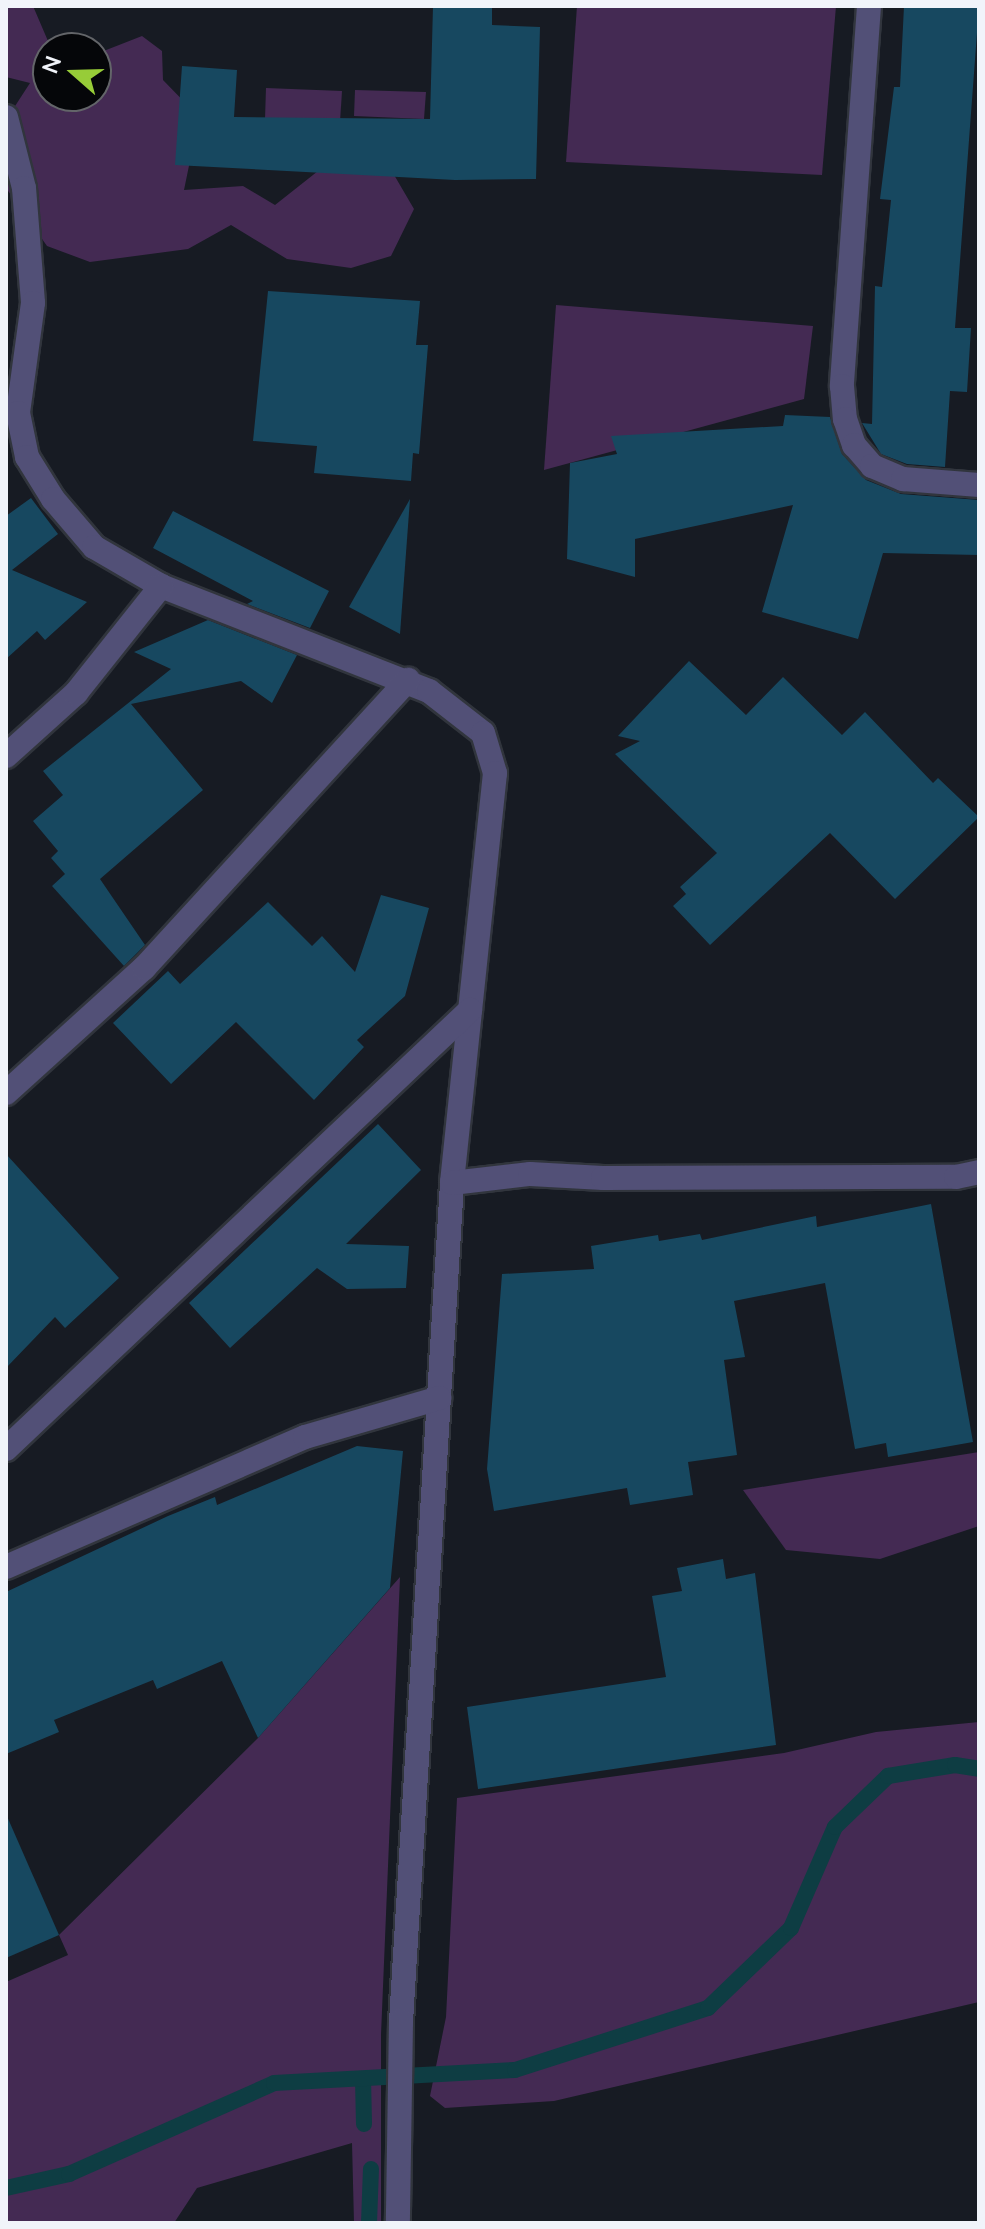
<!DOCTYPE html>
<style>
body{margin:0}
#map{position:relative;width:985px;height:2229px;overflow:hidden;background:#171b23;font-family:Mulish,sans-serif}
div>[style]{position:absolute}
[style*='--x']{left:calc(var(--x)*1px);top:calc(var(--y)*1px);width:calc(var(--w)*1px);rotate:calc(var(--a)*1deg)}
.green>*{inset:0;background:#442a53}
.stream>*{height:16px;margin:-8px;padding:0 8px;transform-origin:8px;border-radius:8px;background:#0e3d43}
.building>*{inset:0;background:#174860}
.roads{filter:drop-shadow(2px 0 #31353d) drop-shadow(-2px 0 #31353d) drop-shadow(0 2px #31353d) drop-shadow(0 -2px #31353d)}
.minor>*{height:24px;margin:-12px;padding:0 12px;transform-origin:12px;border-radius:12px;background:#525077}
span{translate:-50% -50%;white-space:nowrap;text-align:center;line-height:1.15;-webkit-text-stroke:6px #050609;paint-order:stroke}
.frame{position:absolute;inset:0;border:8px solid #f1f4fa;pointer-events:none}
.north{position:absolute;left:32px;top:32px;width:80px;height:80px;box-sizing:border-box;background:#050609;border:2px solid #636569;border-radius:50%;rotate:290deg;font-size:22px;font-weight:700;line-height:32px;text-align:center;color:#f1f4fa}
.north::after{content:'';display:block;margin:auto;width:28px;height:36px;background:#97cc38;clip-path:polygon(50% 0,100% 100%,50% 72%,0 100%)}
</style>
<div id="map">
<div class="green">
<div style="clip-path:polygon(6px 6px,33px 6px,51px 48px,48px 96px,96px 96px,96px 54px,142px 36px,162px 51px,163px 80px,199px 117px,184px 190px,243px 186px,275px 205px,337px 156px,383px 156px,414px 209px,391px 256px,351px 268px,287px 259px,231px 225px,188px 249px,90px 262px,47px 246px,6px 188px,6px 120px,30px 83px,6px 77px)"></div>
<div style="clip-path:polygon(577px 6px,836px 6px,822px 175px,566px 162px)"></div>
<div style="clip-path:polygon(266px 88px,342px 91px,340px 122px,265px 119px)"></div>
<div style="clip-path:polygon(355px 90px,426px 92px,424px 119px,354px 116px)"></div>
<div style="clip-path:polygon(556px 305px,813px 326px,804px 399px,544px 470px)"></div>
<div style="clip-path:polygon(979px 1452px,979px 1526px,880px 1559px,786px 1550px,743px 1490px)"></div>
<div style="clip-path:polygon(400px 1577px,381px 2035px,381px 2223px,354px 2223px,352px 2143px,197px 2188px,174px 2223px,6px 2223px,6px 1982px,68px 1955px,59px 1935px,258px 1738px)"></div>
<div style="clip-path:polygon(979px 1722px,979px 2002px,554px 2101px,445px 2108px,430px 2096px,446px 2017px,457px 1798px,784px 1753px,876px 1732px)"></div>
</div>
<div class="stream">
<div style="--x:363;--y:2079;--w:45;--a:88.7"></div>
<div style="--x:6;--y:2188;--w:65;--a:-12.5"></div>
<div style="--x:69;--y:2174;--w:224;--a:-23.9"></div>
<div style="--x:274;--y:2083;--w:241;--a:-3.1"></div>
<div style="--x:515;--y:2070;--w:203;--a:-17.8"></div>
<div style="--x:708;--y:2008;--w:115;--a:-43.9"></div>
<div style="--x:791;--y:1928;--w:110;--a:-66.5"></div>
<div style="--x:835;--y:1827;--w:74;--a:-43.9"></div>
<div style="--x:888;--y:1776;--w:68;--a:-9.3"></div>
<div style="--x:955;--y:1765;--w:24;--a:9"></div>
<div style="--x:369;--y:2223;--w:54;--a:-87.9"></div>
</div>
<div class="building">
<div style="clip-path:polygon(433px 6px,492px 6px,492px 25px,540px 27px,536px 179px,455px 180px,175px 165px,182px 66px,237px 70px,234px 117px,430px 119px)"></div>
<div style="clip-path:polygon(904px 6px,979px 6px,955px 328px,971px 328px,967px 392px,950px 391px,945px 467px,907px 464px,881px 454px,862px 423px,872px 424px,875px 286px,882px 287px,891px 200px,880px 199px,894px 87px,900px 87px)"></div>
<div style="clip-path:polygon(268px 291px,420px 301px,416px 345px,428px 345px,419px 454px,413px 453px,411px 481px,314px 473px,317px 446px,253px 441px)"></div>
<div style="clip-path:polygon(785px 415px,830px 417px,842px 454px,866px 480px,901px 494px,979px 500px,979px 555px,883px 553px,858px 639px,762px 612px,793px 505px,635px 539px,635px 577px,567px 559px,570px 463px,617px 454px,611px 436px,783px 426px)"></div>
<div style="clip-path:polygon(31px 498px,58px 534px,12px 570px,87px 602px,45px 640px,37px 631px,6px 659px,6px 516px)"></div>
<div style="clip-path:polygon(410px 499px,400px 634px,349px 607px)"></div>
<div style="clip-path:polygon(173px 511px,329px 591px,310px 628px,247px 604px,253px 601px,153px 548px)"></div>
<div style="clip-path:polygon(208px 620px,297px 655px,272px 703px,241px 681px,131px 704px,203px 790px,100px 879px,145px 945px,124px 966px,52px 886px,65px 874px,51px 858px,58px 851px,33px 821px,63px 795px,43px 771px,171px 669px,134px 652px)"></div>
<div style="clip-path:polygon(689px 661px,746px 715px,783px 677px,842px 735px,865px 712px,933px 783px,938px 778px,979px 817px,895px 899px,830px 833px,710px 945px,673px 906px,686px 894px,680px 887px,717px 853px,615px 754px,640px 741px,618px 736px)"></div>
<div style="clip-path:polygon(381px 895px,429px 908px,405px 996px,357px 1040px,364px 1047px,314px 1100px,236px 1022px,171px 1084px,113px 1023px,168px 971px,180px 984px,268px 902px,312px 946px,322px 936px,355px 972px)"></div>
<div style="clip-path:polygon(378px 1124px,421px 1170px,346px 1244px,409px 1246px,406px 1288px,347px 1289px,317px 1268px,230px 1348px,189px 1303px)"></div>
<div style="clip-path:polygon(6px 1154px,119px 1278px,65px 1328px,55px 1317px,6px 1368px)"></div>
<div style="clip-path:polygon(931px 1204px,973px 1442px,888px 1457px,886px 1443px,855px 1449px,825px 1283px,734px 1301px,745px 1357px,724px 1360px,737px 1455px,688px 1462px,693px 1495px,630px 1505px,627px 1488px,494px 1511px,487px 1469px,502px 1274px,594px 1269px,591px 1246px,658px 1235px,659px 1241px,700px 1234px,702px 1240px,816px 1216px,817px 1227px)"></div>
<div style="clip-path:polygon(357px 1446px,403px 1451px,390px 1588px,258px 1738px,222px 1661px,157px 1689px,153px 1680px,54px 1720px,59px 1732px,6px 1754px,6px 1592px,168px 1516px,215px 1497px,217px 1505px)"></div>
<div style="clip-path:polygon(723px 1559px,726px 1579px,755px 1573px,776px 1745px,478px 1789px,467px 1707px,666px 1677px,652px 1596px,682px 1591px,677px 1568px)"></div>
<div style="clip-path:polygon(6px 1814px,59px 1935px,6px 1958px)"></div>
</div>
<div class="roads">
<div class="minor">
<div style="--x:869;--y:6;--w:381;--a:94.1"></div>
<div style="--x:842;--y:386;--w:33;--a:85"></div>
<div style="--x:845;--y:419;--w:28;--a:71"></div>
<div style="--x:854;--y:445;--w:28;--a:49"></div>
<div style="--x:872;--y:466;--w:34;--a:23"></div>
<div style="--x:903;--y:479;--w:76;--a:4.5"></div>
<div style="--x:6;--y:117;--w:73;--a:75.8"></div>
<div style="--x:24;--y:188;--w:115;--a:85.5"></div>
<div style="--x:33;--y:303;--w:111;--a:97.8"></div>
<div style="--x:18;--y:413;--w:45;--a:78.4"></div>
<div style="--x:27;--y:457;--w:49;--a:58.2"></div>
<div style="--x:53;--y:499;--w:63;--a:49.5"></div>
<div style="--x:94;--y:547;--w:78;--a:30.2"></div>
<div style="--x:161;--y:586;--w:288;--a:21.4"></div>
<div style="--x:429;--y:691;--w:68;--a:37.9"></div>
<div style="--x:483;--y:733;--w:42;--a:73.3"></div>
<div style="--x:495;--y:773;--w:412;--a:96"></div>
<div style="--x:452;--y:1183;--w:840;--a:93.48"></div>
<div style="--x:401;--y:2021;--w:202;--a:90.9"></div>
<div style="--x:6;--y:756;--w:94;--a:-42"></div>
<div style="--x:76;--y:693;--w:137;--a:-51.5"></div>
<div style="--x:6;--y:1093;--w:186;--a:-42.2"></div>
<div style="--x:144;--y:968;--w:391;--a:-47.5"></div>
<div style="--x:452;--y:1183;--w:79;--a:-6.6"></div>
<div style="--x:530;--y:1174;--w:73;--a:3.1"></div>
<div style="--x:603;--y:1178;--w:353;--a:-0.2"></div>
<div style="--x:956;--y:1177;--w:24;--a:-12"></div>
<div style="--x:6;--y:1449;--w:639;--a:-43.41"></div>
<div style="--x:6;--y:1567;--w:326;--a:-23.5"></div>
<div style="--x:305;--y:1437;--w:140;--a:-16.2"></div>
</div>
</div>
<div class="frame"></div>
<div class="north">N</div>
</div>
